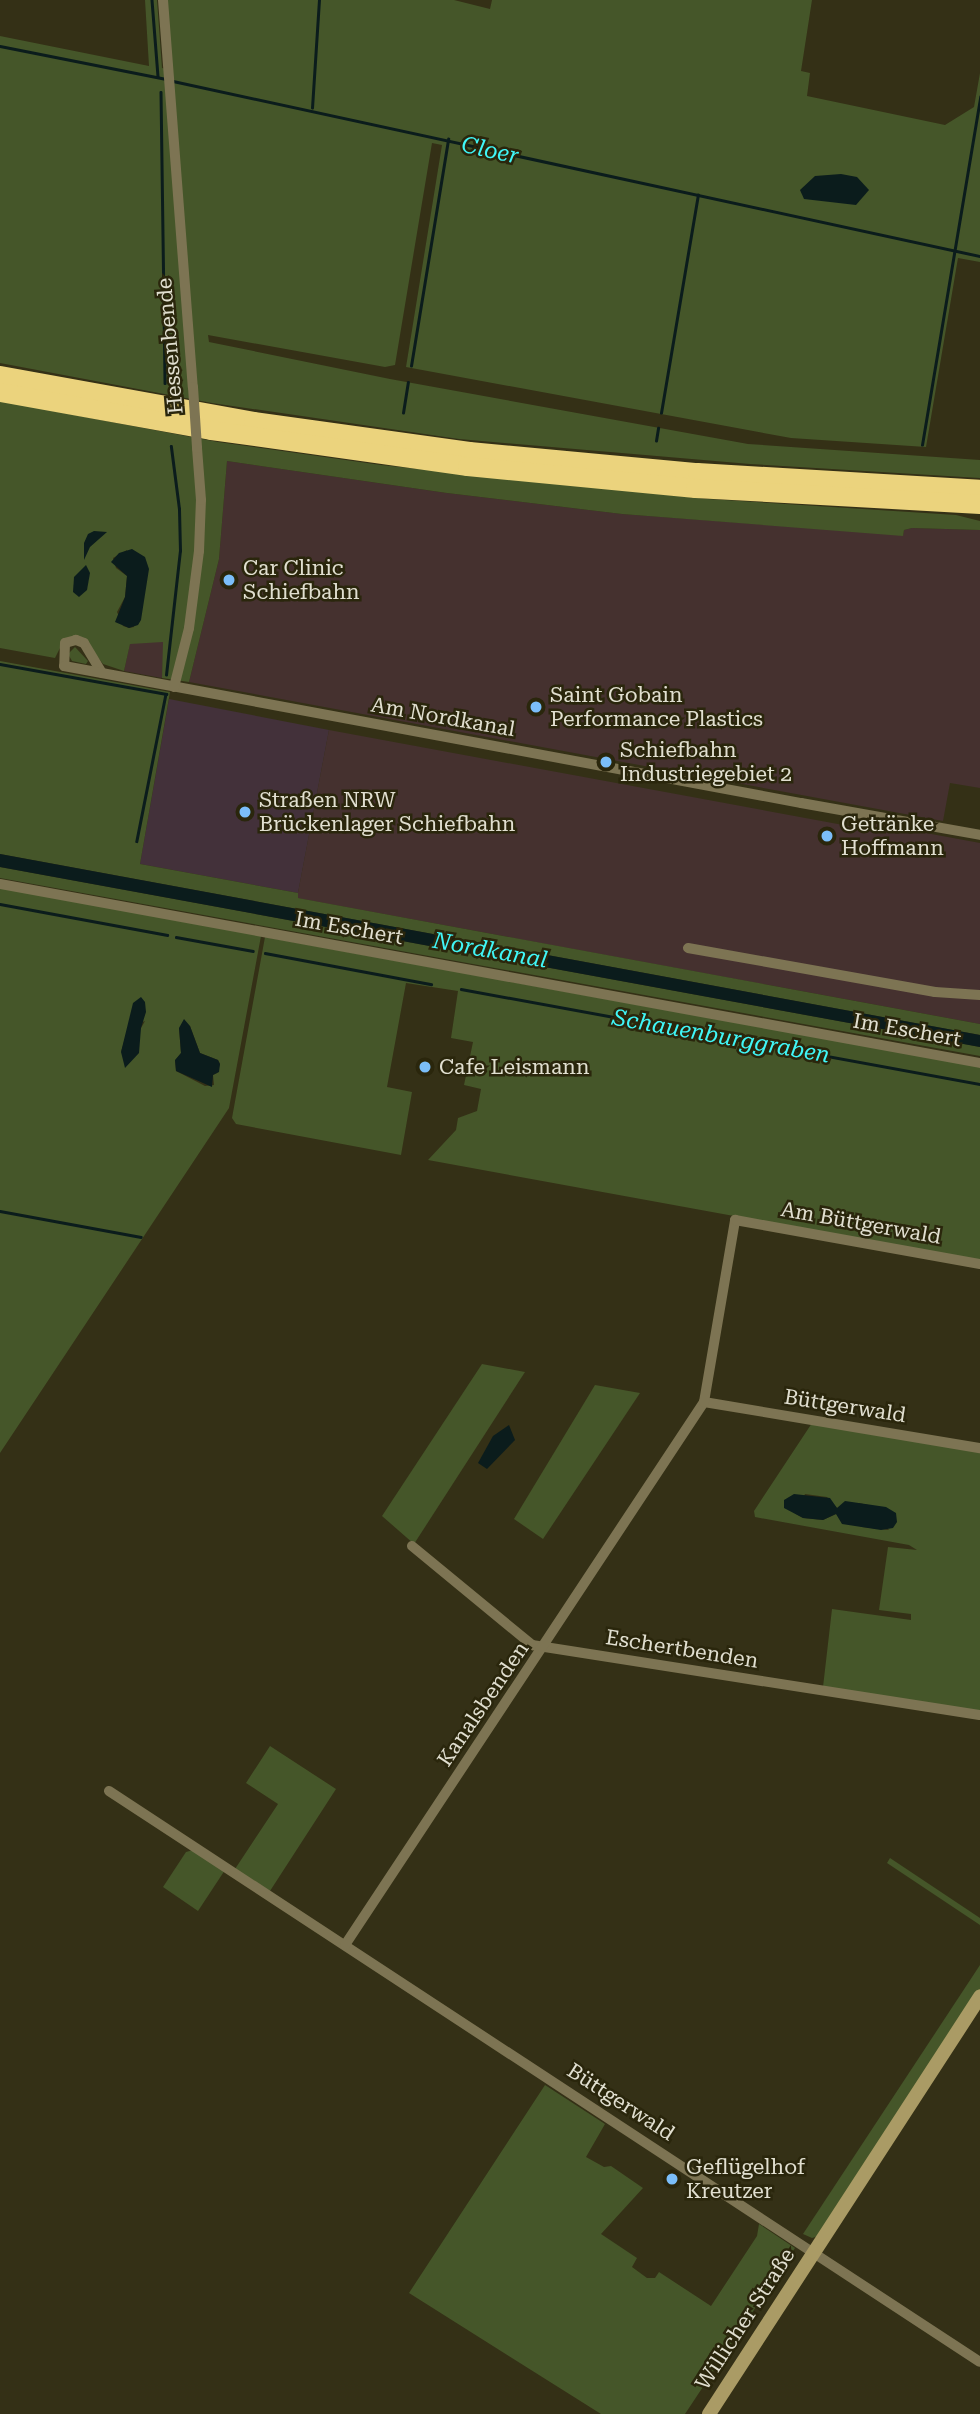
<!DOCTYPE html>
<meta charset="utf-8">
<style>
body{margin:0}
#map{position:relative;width:980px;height:2414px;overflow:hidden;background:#343016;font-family:"Roboto Serif",serif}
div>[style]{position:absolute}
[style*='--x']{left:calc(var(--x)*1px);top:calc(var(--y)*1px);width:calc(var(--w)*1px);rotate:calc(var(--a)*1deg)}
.commercial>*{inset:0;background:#43313a}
.industrial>*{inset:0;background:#45312f}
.green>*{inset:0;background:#455629}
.water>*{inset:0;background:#0b1c1c}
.stream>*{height:2.5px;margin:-1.25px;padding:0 1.25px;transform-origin:1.25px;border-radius:1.25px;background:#0b1c1c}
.street>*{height:10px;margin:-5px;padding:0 5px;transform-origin:5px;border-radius:5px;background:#7d7453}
.secondary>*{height:14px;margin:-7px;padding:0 7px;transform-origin:7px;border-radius:7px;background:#aa9b65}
.highway>*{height:19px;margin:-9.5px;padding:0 9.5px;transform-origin:9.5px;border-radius:9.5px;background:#ebd37d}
.street-bridge>*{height:10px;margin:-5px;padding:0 5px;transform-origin:5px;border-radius:5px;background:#7d7453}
.dots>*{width:19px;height:19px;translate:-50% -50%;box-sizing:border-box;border:4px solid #2a260c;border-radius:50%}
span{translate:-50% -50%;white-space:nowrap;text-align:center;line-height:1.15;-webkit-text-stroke:5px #2a260c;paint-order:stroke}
.street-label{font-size:21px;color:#e1dfd0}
.poi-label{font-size:21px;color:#e1dfd0}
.left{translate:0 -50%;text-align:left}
.water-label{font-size:23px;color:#40f6f7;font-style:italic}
</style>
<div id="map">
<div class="commercial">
<div style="clip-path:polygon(169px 699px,329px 730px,298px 893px,140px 864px)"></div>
</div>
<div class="industrial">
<div style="clip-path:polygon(227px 461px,447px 493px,622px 514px,903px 535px,904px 530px,912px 528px,980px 530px,980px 788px,950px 783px,943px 821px,189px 682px,219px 559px)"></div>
<div style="clip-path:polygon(149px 641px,164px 642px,162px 678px,124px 671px,130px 643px)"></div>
<div style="clip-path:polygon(329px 730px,854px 827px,856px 820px,980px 843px,980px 1024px,297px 898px)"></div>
</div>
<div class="green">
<div style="clip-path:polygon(145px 0,157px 0,162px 68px,172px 70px,167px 0,454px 0,490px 9px,492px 0,812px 0,801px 71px,810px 73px,807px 96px,945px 125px,974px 107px,980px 73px,980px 262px,958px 258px,926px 447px,791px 438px,406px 367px,442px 145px,432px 143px,395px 365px,385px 367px,208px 335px,209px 342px,390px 379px,748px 444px,980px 460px,980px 478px,750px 464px,459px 439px,212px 403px,0 363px,0 36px,149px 66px)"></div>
<div style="clip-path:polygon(evenodd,0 401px,218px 442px,381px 465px,708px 499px,956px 515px,980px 521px,980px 530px,912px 528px,904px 530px,903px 536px,622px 514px,447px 493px,227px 461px,219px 559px,189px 682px,162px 678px,163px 642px,130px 644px,124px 671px,103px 664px,87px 643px,64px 640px,55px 658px,0 648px,0 401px,127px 550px,134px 627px,129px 628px,123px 626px,117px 612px,125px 597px,127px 576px,116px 568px,113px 558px,127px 550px)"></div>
<div style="clip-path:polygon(75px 647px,88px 661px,86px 664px,72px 661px,68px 654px)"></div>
<div style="clip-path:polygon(0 661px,170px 692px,140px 864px,298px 893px,298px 898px,980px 1024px,980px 1035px,0 854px)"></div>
<div style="clip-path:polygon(0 867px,980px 1047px,980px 1056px,0 878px)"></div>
<div style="clip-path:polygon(evenodd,0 888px,261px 936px,229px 1108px,0 1453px,0 888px,145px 1021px,141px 1028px,121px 1052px,128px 1028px,145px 1021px,0 888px,190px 1026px,200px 1053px,218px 1060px,220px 1064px,217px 1073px,213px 1075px,214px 1085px,205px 1086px,176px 1071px,175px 1061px,181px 1053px,179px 1028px,190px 1026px)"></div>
<div style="clip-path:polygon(265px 937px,980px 1067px,980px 1261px,428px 1160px,456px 1130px,458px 1118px,477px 1111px,481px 1089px,464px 1085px,473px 1042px,451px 1038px,458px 991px,406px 983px,387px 1087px,412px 1092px,401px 1155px,236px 1124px,232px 1118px)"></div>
<div style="clip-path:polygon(482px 1364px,525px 1372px,414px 1544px,382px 1516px)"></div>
<div style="clip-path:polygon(595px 1385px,640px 1393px,543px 1539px,514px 1519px)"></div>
<div style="clip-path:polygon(evenodd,812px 1423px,980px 1451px,980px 1712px,823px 1687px,832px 1609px,911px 1620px,911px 1614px,879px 1610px,888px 1547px,917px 1550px,909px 1545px,755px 1517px,754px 1511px,812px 1423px,805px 1494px,827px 1497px,837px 1508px,859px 1503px,868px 1505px,889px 1530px,862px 1527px,836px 1514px,823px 1520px,803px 1518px,796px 1514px,805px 1494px)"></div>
<div style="clip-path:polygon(270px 1746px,336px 1789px,270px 1891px,235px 1869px,278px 1804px,246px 1783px)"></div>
<div style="clip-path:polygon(193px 1850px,225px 1870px,198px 1911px,163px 1887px,186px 1852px)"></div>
<div style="clip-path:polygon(890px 1858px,980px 1918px,980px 1925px,887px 1863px)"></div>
<div style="clip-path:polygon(980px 1965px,980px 1990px,819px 2236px,812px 2238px,803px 2234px)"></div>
<div style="clip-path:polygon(545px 2085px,605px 2124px,586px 2157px,604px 2167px,611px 2166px,643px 2188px,601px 2234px,637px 2258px,632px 2267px,647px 2278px,655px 2278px,659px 2272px,711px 2306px,757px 2236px,759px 2224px,795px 2248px,685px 2414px,601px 2414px,409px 2293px)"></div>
</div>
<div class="water">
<div style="clip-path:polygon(841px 174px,857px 177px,869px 190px,856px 205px,804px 199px,800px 190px,815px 176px)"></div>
<div style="clip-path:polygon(94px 531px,107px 532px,90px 547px,84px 560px,84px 543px,88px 534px)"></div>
<div style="clip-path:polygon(132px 549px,145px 557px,149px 569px,141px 620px,138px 625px,129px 628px,115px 622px,125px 597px,127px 576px,111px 562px,119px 553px)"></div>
<div style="clip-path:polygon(86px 565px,90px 573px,87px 590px,79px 597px,73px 592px,74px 577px)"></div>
<div style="clip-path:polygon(0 854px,980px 1035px,980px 1047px,0 867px)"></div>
<div style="clip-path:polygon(141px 997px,145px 1002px,146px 1012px,141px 1028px,139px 1053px,125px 1068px,121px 1052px,133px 1003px)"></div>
<div style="clip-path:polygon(184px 1019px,190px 1026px,200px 1053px,218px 1060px,220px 1064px,219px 1072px,213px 1075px,212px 1087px,176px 1071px,175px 1060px,181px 1053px,179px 1028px)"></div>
<div style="clip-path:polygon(509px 1425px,515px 1440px,487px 1469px,478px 1463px,493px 1436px)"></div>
<div style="clip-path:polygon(794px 1494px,830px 1498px,837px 1508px,845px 1501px,886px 1507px,896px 1513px,897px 1522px,893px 1528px,881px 1530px,842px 1524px,836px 1514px,823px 1520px,803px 1518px,784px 1508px,784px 1500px)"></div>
</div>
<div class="stream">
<div style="--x:152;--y:0;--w:77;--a:85.5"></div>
<div style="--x:0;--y:46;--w:169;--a:11.2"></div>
<div style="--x:173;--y:81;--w:826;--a:12.24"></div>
<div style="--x:161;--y:92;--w:291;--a:89.2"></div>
<div style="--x:312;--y:108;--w:108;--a:-86.3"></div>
<div style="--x:411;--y:366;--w:230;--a:-80.7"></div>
<div style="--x:403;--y:413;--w:31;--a:-81"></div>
<div style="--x:661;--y:413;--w:221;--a:-80.4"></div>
<div style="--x:656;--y:441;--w:13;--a:-81"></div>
<div style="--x:922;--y:445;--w:353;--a:-80.5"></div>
<div style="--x:0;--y:664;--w:169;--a:10.2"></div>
<div style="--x:166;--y:694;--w:150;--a:101.2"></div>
<div style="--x:166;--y:675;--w:125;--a:-83.6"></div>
<div style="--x:180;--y:551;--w:42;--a:-91.4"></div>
<div style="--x:179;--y:509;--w:63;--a:-97.4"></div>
<div style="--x:0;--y:904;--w:170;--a:10.5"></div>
<div style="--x:176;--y:937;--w:78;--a:10.3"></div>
<div style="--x:265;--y:953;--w:169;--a:10.6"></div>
<div style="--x:461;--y:989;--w:528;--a:10.37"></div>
<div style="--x:0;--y:1211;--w:143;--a:10.4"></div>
</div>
<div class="street">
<div style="--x:163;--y:0;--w:388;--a:85.6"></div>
<div style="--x:102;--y:673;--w:35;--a:-121"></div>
<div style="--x:84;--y:643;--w:9;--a:-159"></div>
<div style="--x:76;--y:640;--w:11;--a:165"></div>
<div style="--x:65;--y:643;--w:23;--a:92"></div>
<div style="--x:64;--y:666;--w:750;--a:10.53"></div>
<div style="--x:801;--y:803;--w:182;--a:10.1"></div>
<div style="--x:174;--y:687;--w:61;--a:-75.7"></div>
<div style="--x:189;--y:628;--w:78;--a:-82.6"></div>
<div style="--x:199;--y:551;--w:51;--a:-87.8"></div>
<div style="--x:201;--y:500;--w:52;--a:-94.4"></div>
<div style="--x:0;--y:884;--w:996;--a:10.35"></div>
<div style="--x:688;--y:948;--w:251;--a:10.1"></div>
<div style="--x:935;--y:992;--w:45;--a:3.8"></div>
<div style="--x:704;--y:1402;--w:280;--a:9.5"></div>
<div style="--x:412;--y:1546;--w:156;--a:39.5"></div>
<div style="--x:532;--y:1645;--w:453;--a:8.9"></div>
<div style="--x:109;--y:1791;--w:1041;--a:33.25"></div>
<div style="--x:345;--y:1945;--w:651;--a:-56.53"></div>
<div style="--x:704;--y:1402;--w:185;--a:-80.3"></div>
<div style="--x:735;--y:1220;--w:249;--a:10.2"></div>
</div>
<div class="secondary">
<div style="--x:709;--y:2414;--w:498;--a:-57"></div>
</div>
<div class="highway">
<div style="--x:0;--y:375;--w:257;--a:10.3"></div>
<div style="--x:253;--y:421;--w:218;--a:7.9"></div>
<div style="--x:469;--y:451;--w:229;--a:5.3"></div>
<div style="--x:697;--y:472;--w:284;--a:3.4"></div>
<div style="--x:0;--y:392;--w:214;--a:10.2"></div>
<div style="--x:211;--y:430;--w:259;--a:8"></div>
<div style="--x:467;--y:466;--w:229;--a:5.5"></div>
<div style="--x:695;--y:488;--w:285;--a:3.2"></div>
</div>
<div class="street-bridge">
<div style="--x:193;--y:387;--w:61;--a:86.2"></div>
</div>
<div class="dots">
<div style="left:229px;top:580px;background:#7bbef9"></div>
<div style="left:536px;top:707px;background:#7bbef9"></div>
<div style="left:606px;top:762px;background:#7bbef9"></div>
<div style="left:245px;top:812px;background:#7bbef9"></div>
<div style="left:827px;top:836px;background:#7bbef9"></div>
<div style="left:425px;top:1067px;background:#7bbef9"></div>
<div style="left:672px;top:2179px;background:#7bbef9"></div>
</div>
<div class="street-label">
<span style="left:170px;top:346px;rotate:-95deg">Hessenbende</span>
<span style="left:443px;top:717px;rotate:10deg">Am Nordkanal</span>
<span style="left:349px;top:928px;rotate:10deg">Im Eschert</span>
<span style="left:907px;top:1030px;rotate:10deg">Im Eschert</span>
<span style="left:861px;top:1223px;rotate:10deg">Am Büttgerwald</span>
<span style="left:845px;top:1406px;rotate:9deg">Büttgerwald</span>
<span style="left:682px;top:1649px;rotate:9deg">Eschertbenden</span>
<span style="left:483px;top:1704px;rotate:-56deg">Kanalsbenden</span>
<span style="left:621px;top:2102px;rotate:33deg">Büttgerwald</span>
<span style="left:745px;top:2319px;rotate:-57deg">Willicher Straße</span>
</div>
<div class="poi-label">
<span class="left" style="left:243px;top:580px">Car Clinic<br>Schiefbahn</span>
<span class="left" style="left:550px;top:707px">Saint Gobain<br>Performance Plastics</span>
<span class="left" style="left:620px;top:762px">Schiefbahn<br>Industriegebiet 2</span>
<span class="left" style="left:259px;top:812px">Straßen NRW<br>Brückenlager Schiefbahn</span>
<span class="left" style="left:841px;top:836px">Getränke<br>Hoffmann</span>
<span class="left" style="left:439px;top:1067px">Cafe Leismann</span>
<span class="left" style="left:686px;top:2179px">Geflügelhof<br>Kreutzer</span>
</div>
<div class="water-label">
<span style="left:490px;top:151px;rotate:12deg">Cloer</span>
<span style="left:490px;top:951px;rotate:10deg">Nordkanal</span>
<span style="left:721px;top:1037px;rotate:10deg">Schauenburggraben</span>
</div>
</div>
